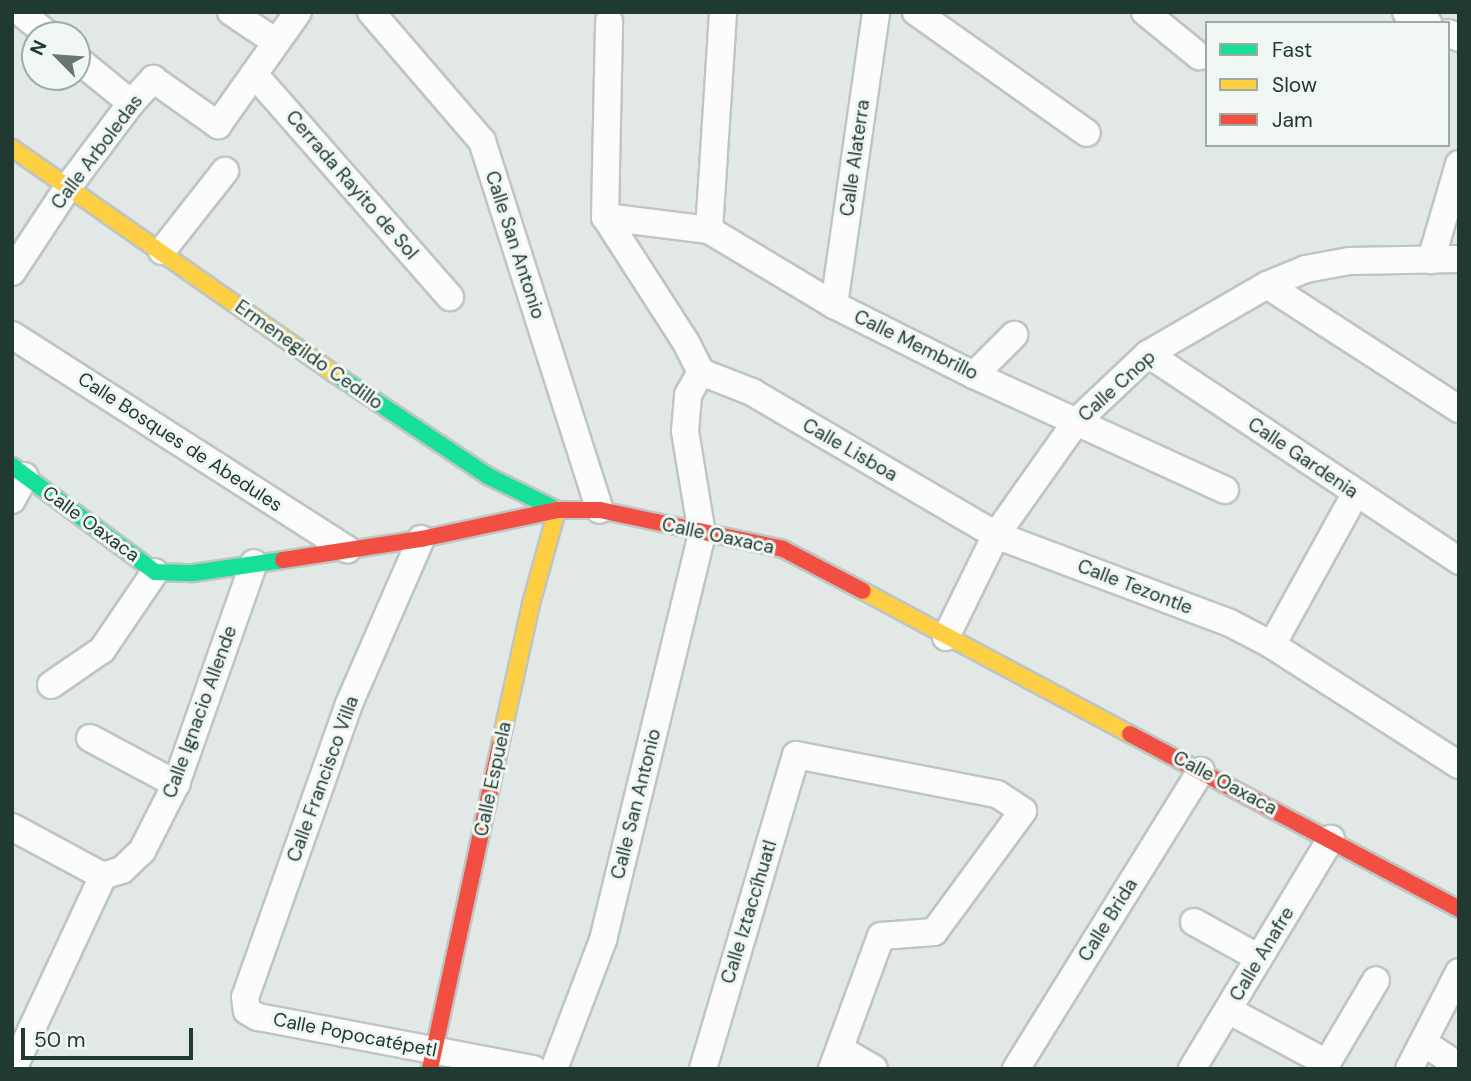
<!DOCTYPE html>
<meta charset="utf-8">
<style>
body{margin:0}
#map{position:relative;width:1471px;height:1081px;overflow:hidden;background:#e2e8e5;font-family:"DM Sans",sans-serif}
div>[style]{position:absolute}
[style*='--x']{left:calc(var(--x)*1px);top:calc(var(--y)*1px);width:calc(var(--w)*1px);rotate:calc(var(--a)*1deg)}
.roads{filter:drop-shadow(2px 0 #bfc5c2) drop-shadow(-2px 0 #bfc5c2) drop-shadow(0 2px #bfc5c2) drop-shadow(0 -2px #bfc5c2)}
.street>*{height:26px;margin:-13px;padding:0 13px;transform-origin:13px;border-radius:13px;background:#fbfcfb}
.fast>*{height:16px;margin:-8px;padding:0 8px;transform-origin:8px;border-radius:8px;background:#16e098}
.slow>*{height:16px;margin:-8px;padding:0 8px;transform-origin:8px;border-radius:8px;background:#ffcf43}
.jam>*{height:16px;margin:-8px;padding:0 8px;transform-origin:8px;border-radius:8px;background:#f24e42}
span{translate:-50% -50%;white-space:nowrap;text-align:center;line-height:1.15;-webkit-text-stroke:6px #f0f7f3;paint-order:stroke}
.street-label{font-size:19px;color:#213a31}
.frame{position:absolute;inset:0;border:14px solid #213a31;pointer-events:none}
.legend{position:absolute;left:1205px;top:21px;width:245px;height:126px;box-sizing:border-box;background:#f0f7f3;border:2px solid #9daba5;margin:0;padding:9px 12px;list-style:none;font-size:21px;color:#213a31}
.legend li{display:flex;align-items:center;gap:14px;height:35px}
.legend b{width:35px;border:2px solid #9daba5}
.north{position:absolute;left:21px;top:21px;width:70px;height:70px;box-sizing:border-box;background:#f0f7f3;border:2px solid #9daba5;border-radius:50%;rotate:295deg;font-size:19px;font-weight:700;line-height:28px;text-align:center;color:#213a31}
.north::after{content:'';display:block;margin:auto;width:24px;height:32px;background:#657770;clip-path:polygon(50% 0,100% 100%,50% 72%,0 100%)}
.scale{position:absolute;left:21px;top:1028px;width:172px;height:32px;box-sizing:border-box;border:4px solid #213a31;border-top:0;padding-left:9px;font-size:21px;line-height:24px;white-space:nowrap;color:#213a31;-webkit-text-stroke:5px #f0f7f3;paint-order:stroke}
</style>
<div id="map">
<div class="roads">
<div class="street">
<div style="--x:20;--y:12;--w:36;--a:39"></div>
<div style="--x:231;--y:12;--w:54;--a:33.7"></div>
<div style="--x:371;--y:12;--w:170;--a:49.3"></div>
<div style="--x:482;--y:141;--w:387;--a:72.3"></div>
<div style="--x:916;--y:12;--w:209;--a:35.3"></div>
<div style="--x:1145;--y:12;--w:70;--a:39.2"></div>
<div style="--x:1406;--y:12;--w:25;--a:27"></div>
<div style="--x:1448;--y:33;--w:12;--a:24"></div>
<div style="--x:77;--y:59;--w:70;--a:39.2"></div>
<div style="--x:254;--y:74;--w:297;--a:48.7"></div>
<div style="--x:605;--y:217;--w:105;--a:7.1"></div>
<div style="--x:709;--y:230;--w:146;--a:31"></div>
<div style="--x:834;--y:305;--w:157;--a:26.6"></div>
<div style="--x:974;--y:375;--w:276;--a:24.6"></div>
<div style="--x:605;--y:217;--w:196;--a:-88.8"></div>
<div style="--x:709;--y:230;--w:218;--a:-86.3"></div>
<div style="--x:162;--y:251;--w:102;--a:-51.8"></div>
<div style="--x:1431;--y:260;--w:100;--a:-73.7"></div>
<div style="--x:12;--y:272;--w:102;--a:-56.6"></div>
<div style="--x:68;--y:187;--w:105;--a:-53.1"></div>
<div style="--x:131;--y:103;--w:33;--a:-47"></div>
<div style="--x:153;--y:79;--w:80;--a:35.3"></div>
<div style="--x:218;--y:125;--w:138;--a:-54.7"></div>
<div style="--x:1267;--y:285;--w:229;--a:32.9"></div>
<div style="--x:834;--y:305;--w:296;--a:-81.8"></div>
<div style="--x:12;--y:335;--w:398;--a:32.6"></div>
<div style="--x:1148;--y:354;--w:374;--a:33.6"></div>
<div style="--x:701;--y:372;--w:55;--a:21.4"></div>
<div style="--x:752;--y:392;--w:283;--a:30.4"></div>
<div style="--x:996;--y:535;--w:250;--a:20.6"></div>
<div style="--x:1230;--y:623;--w:47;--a:27.6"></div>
<div style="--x:1272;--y:645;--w:222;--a:32.7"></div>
<div style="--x:974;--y:375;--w:57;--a:-45"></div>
<div style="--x:12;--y:500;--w:27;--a:-62"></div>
<div style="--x:421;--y:539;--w:180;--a:113.6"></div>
<div style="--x:349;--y:704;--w:311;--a:109.5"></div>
<div style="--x:245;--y:997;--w:14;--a:82"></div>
<div style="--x:247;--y:1011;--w:13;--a:29"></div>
<div style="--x:258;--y:1017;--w:280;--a:10.7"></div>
<div style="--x:946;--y:637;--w:114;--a:-63.9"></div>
<div style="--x:996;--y:535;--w:138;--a:-54.7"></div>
<div style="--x:1076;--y:422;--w:99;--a:-43.4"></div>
<div style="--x:1148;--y:354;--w:138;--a:-30.1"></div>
<div style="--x:1267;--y:285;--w:42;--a:-22.3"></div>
<div style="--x:1306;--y:269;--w:44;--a:-10.5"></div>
<div style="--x:1349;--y:261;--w:110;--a:-1"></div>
<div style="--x:1272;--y:645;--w:174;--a:-61.1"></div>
<div style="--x:51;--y:685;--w:62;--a:-34.5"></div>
<div style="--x:102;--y:650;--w:94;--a:-55.8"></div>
<div style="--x:90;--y:738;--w:98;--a:28.1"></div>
<div style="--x:12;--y:827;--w:103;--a:28.3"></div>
<div style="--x:1194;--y:922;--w:74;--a:29"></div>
<div style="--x:1228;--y:1010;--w:112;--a:28.2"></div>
<div style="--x:1327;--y:1063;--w:96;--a:-59.4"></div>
<div style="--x:1424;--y:1043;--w:42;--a:33.3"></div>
<div style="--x:840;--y:1049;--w:39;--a:30"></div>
<div style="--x:13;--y:1069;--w:213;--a:-65"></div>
<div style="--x:103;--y:876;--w:20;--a:-18"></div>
<div style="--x:122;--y:870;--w:28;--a:-44"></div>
<div style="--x:142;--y:851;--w:75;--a:-63.1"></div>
<div style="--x:176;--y:784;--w:234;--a:-70.6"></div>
<div style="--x:554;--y:1069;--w:138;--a:-69.2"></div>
<div style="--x:603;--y:940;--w:418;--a:-76.3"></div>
<div style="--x:702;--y:534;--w:104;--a:-99.4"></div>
<div style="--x:685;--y:431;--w:36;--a:-85"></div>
<div style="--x:688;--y:395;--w:26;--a:-61"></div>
<div style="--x:701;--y:372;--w:31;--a:-117"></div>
<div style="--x:687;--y:344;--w:151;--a:-122.8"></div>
<div style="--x:703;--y:1069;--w:327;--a:-73.5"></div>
<div style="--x:796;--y:755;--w:205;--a:11"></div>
<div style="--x:997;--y:794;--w:31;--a:33"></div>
<div style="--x:1023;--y:811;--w:150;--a:126.3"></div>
<div style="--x:934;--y:932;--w:53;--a:175.7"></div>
<div style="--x:881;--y:936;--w:142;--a:110.2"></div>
<div style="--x:1016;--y:1069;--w:351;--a:-58.2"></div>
<div style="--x:1192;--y:1069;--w:269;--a:-58.9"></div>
<div style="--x:1409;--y:1069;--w:109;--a:-62.7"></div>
</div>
<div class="fast">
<div style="--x:335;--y:374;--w:184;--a:33.7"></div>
<div style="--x:488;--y:476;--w:77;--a:26.2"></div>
<div style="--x:12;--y:466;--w:178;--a:36.5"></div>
<div style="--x:155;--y:572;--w:38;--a:2"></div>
<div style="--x:193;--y:573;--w:91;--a:-8.2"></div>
</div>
<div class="slow">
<div style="--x:12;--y:148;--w:394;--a:35"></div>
<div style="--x:863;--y:591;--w:303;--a:28.2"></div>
<div style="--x:500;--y:745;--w:144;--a:-77.6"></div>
<div style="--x:531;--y:604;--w:98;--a:-74.5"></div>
</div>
<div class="jam">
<div style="--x:283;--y:560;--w:140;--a:-8.7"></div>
<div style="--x:421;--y:539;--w:139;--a:-12"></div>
<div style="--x:557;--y:510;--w:43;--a:0"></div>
<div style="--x:600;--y:510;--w:187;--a:12"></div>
<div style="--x:783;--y:549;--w:90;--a:27.7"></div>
<div style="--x:1130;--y:734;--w:373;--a:28"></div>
<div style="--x:430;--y:1069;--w:331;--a:-77.8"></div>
</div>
</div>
<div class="street-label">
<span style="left:97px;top:152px;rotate:-53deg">Calle Arboledas</span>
<span style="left:855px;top:158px;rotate:-82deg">Calle Alaterra</span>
<span style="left:352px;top:185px;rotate:49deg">Cerrada Rayito de Sol</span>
<span style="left:515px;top:245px;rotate:72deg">Calle San Antonio</span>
<span style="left:916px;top:345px;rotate:26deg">Calle Membrillo</span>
<span style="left:309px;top:355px;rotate:35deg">Ermenegildo Cedillo</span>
<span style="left:1117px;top:386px;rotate:-42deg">Calle Cnop</span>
<span style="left:180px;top:442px;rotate:33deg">Calle Bosques de Abedules</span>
<span style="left:850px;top:450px;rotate:30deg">Calle Lisboa</span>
<span style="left:1303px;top:458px;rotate:34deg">Calle Gardenia</span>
<span style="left:91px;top:524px;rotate:36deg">Calle Oaxaca</span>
<span style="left:718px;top:536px;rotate:12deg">Calle Oaxaca</span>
<span style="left:1135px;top:587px;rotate:21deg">Calle Tezontle</span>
<span style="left:200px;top:712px;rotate:-70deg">Calle Ignacio Allende</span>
<span style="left:323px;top:779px;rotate:-70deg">Calle Francisco Villa</span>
<span style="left:493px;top:779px;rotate:-78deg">Calle Espuela</span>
<span style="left:1225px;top:783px;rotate:28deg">Calle Oaxaca</span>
<span style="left:636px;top:804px;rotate:-76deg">Calle San Antonio</span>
<span style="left:749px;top:912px;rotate:-73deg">Calle Iztaccíhuatl</span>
<span style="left:1108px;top:920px;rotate:-58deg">Calle Brida</span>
<span style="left:1262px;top:954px;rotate:-59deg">Calle Anafre</span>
<span style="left:355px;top:1035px;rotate:11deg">Calle Popocatépetl</span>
</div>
<div class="frame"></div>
<ul class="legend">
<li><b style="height:9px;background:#16e098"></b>Fast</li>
<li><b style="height:9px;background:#ffcf43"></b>Slow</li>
<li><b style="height:9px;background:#f24e42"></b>Jam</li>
</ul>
<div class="north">N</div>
<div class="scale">50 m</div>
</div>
